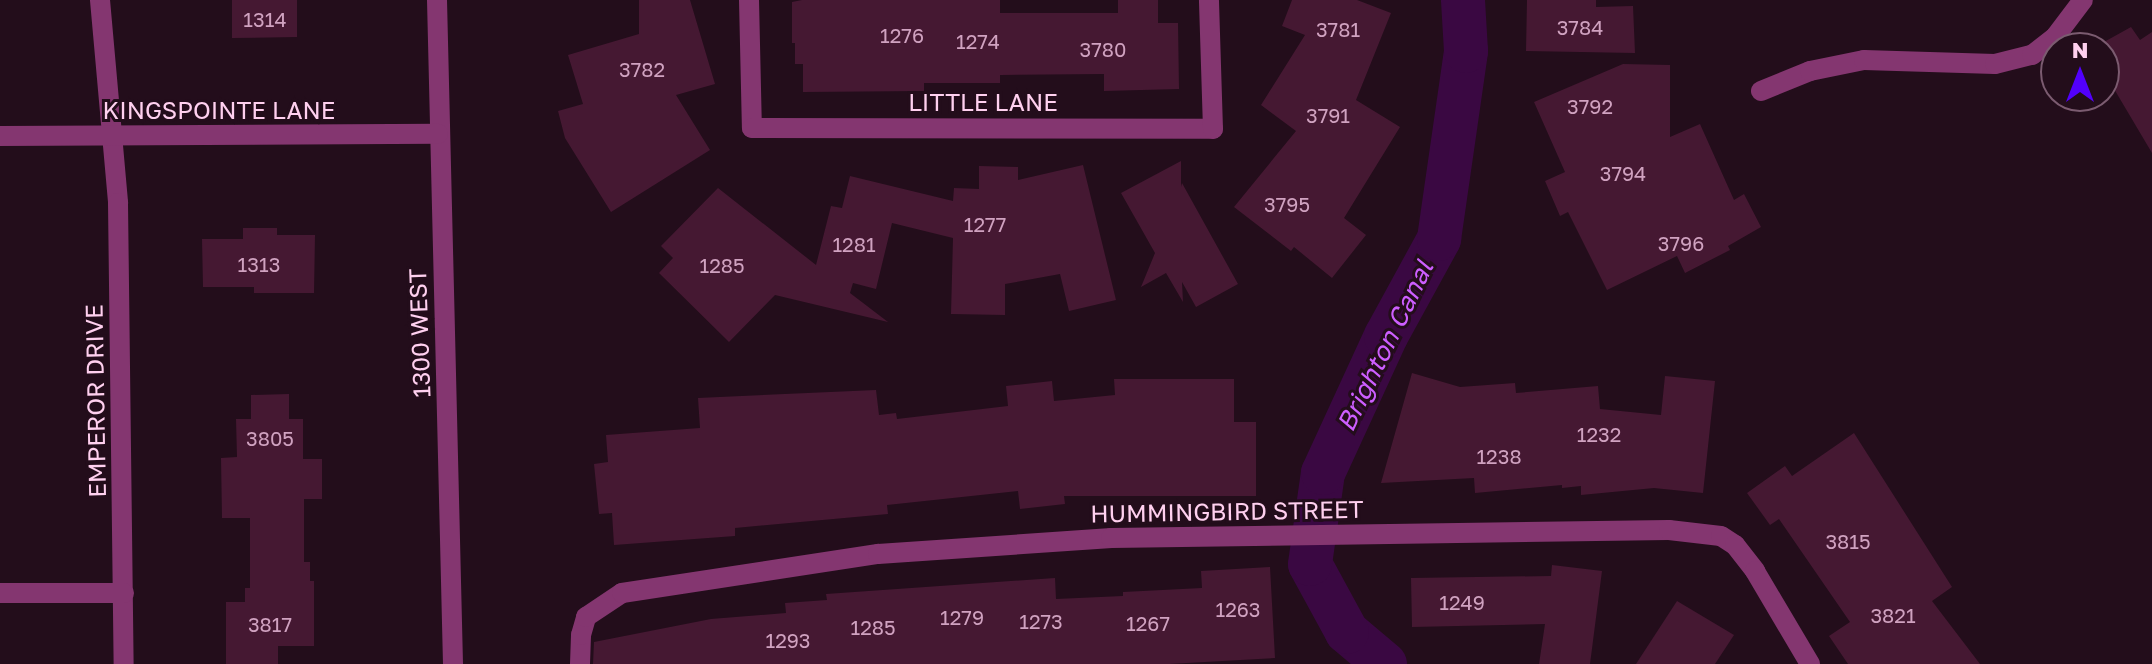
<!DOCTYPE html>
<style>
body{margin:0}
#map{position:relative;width:2152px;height:664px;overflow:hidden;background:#230d1b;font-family:"Golos Text",sans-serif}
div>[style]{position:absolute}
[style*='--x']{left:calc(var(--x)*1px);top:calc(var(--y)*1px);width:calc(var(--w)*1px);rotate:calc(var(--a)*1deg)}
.canal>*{height:44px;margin:-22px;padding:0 22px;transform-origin:22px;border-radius:22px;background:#3a0842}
.building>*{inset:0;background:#451832}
.minor>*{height:20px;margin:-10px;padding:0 10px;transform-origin:10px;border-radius:10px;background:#843670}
span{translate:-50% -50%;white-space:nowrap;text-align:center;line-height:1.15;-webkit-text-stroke:6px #230d1b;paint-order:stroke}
.number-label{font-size:20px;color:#d0a2c0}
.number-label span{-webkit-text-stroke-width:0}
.street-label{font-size:24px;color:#ffd0ef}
.water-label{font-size:26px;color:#cd5eff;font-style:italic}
.north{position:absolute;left:2040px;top:32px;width:80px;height:80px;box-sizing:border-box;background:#230d1b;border:2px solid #7b5b70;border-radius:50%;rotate:0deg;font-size:22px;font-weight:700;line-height:32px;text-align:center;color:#ffd0ef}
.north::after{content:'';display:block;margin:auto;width:28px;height:36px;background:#5200fb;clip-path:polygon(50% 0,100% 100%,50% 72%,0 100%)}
</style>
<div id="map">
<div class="canal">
<div style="--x:1385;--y:664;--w:50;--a:-139.9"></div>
<div style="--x:1347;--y:632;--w:77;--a:-118.6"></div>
<div style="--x:1310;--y:564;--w:92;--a:-81.9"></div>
<div style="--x:1323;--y:473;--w:151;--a:-65.3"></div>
<div style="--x:1386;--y:336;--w:111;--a:-61.3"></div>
<div style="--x:1439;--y:239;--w:190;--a:-81.8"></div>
<div style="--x:1466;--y:51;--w:51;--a:-93.4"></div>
</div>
<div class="building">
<div style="clip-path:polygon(232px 0,297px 0,297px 37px,232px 38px)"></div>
<div style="clip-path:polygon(639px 0,690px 0,715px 84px,676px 95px,710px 150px,611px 212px,565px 138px,558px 111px,583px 104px,568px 55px,639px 34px)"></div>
<div style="clip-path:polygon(802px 0,1000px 0,1000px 13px,1118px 13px,1118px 0,1158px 0,1158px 23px,1178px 23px,1179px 89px,1104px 91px,1104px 74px,1000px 75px,1000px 83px,924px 83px,924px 91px,803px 92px,803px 64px,795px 64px,795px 43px,792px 43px,792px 2px)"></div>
<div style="clip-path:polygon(1292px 0,1357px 0,1391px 13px,1356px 100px,1400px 127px,1344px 218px,1366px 235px,1332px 278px,1294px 247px,1291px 251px,1234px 207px,1296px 131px,1261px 105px,1305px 35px,1282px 26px)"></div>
<div style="clip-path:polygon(1527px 0,1596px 0,1596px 7px,1633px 6px,1635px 53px,1526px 51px)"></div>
<div style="clip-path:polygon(2131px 27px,2140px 40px,2152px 32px,2152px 153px,2104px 72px,2104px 42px)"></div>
<div style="clip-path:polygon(1623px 64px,1670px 65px,1670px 137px,1700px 124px,1734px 200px,1744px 194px,1761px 227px,1728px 246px,1730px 250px,1685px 273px,1677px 256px,1607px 290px,1568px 212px,1560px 216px,1545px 181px,1565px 172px,1534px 102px)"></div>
<div style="clip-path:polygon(1181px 161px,1181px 187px,1182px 183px,1238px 284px,1196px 307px,1182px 282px,1183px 302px,1166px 273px,1141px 287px,1155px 253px,1121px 193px)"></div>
<div style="clip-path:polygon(1083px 165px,1116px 300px,1069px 311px,1060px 274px,1005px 284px,1005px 315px,951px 314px,953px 238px,892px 223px,876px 289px,853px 283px,850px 293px,888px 322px,775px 295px,729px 342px,659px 273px,673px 258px,661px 246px,718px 188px,816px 265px,831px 206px,842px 208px,850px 176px,953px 201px,954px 188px,979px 189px,979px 166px,1018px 167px,1018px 180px)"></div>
<div style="clip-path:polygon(243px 228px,277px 228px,277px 235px,315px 235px,314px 293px,254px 293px,254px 287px,203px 287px,202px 239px,243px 239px)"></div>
<div style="clip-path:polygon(1412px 373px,1460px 387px,1515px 383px,1516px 393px,1598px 386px,1600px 409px,1661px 415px,1665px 376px,1715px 381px,1703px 493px,1654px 488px,1581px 495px,1581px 486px,1562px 488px,1562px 485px,1475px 493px,1474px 478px,1381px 483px)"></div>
<div style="clip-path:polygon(1114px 379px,1234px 379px,1234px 422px,1256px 422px,1256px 496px,1064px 496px,1065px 504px,1020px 509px,1018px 491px,887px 505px,888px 514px,735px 528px,735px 536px,614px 545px,612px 513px,599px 514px,594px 464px,608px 462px,606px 435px,700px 428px,698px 398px,876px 390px,879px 415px,896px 413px,897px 419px,1008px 406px,1006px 386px,1052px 381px,1054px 401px,1115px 395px)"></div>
<div style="clip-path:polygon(289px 394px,289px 419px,303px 419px,303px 459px,322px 459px,322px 499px,304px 499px,304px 562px,310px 562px,310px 581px,314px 581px,314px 646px,278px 646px,278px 664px,226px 664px,226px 602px,245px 602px,245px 588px,250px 588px,250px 518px,222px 518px,221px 458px,237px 457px,236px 419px,251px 419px,251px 395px)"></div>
<div style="clip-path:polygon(1854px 433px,1952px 587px,1932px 601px,1980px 664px,1848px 664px,1829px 636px,1850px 622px,1779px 519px,1770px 525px,1747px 493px,1785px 466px,1792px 476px)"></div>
<div style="clip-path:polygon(1552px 565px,1602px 571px,1590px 664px,1539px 664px,1545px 624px,1412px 627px,1411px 578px,1551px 576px)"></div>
<div style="clip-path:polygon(1270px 567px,1275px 658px,1169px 664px,593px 664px,594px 642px,711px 619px,786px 613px,785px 603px,827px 600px,826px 594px,1055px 578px,1056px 599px,1123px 596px,1123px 592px,1202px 588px,1201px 571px)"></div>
<div style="clip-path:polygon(1677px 601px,1734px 635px,1715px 664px,1636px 664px)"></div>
</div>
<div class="minor">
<div style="--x:100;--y:0;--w:204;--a:84.9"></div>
<div style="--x:118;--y:203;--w:461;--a:89.3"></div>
<div style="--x:437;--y:0;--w:664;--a:88.62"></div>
<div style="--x:749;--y:0;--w:128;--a:88.7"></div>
<div style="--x:752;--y:128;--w:461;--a:0.1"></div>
<div style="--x:1213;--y:129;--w:129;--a:-91.8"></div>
<div style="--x:1761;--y:91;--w:53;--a:-22.2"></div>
<div style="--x:1810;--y:71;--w:55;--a:-11.5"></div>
<div style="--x:1864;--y:60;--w:131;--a:1.7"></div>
<div style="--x:1995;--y:64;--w:38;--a:-14"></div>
<div style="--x:2032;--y:55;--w:29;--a:-38"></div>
<div style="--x:2055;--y:37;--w:46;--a:-52.9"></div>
<div style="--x:0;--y:136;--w:438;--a:-0.3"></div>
<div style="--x:0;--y:593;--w:124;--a:0"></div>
<div style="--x:580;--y:664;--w:29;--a:-88"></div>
<div style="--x:581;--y:635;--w:19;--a:-74"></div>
<div style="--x:586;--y:617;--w:43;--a:-33.7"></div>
<div style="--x:622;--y:593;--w:259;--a:-8.7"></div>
<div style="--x:878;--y:554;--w:234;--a:-3.9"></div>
<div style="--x:1111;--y:538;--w:558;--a:-0.82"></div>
<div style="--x:1669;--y:530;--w:52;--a:6.6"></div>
<div style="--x:1721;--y:536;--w:17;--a:33"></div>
<div style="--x:1735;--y:545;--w:33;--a:52"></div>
<div style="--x:1755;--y:571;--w:108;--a:59.4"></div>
</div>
<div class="number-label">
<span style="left:265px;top:19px">1314</span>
<span style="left:1580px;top:27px">3784</span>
<span style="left:1338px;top:29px">3781</span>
<span style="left:902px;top:35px">1276</span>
<span style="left:978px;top:41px">1274</span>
<span style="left:1103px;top:49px">3780</span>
<span style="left:642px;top:69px">3782</span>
<span style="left:1590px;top:106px">3792</span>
<span style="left:1328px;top:115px">3791</span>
<span style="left:1623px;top:173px">3794</span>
<span style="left:1287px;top:204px">3795</span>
<span style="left:985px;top:224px">1277</span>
<span style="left:1681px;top:243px">3796</span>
<span style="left:854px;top:244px">1281</span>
<span style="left:259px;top:264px">1313</span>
<span style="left:722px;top:265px">1285</span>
<span style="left:1599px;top:434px">1232</span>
<span style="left:270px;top:438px">3805</span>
<span style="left:1499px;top:456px">1238</span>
<span style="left:1848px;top:541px">3815</span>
<span style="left:1462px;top:602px">1249</span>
<span style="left:1238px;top:609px">1263</span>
<span style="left:1893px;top:615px">3821</span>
<span style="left:962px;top:617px">1279</span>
<span style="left:1041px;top:621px">1273</span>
<span style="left:1148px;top:623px">1267</span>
<span style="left:270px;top:624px">3817</span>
<span style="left:873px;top:627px">1285</span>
<span style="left:788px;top:640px">1293</span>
</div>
<div class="street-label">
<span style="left:983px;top:102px">LITTLE LANE</span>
<span style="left:219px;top:110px">KINGSPOINTE LANE</span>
<span style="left:419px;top:333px;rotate:-92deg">1300 WEST</span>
<span style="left:95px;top:401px;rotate:-91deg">EMPEROR DRIVE</span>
<span style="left:1227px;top:511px;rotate:-1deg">HUMMINGBIRD STREET</span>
</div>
<div class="water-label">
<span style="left:1385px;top:346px;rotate:-64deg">Brighton Canal</span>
</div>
<div class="north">N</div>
</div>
